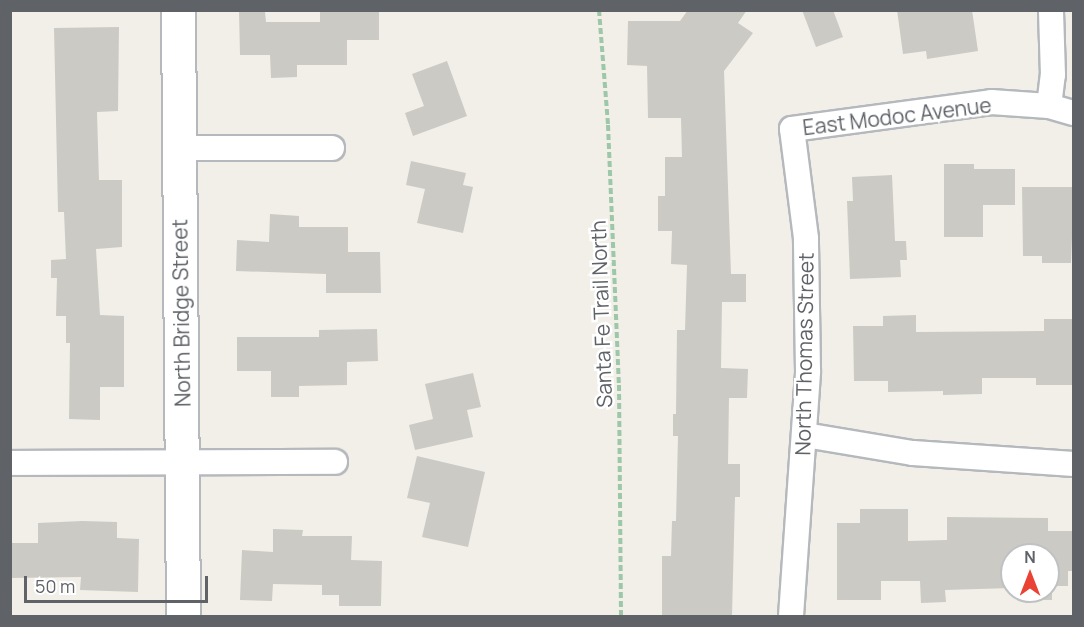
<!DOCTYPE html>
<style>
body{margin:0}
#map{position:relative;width:1084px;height:627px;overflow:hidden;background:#f1efe8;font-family:Manrope,sans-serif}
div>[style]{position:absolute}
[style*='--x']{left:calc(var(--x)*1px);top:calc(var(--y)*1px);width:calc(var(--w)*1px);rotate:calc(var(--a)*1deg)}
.building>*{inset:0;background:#cccac5}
.path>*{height:4px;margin-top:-2px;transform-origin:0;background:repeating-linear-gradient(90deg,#9cc7a9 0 6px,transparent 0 9px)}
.roads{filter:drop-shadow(2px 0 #b5b8bc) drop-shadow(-2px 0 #b5b8bc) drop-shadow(0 2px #b5b8bc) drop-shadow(0 -2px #b5b8bc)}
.street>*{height:24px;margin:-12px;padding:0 12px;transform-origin:12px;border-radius:12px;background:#fff}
.secondary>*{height:33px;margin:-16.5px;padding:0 16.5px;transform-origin:16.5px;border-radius:16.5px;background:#fff}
span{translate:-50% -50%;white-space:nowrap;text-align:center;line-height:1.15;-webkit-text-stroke:5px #fff;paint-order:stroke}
.street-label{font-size:21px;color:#5f6368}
.frame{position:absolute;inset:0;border:12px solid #5f6368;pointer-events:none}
.north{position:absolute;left:1000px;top:543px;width:60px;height:60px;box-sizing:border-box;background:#fff;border:2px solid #bfc1c3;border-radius:50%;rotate:0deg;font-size:16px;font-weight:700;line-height:24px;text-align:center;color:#5f6368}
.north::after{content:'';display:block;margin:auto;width:21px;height:27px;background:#ea4335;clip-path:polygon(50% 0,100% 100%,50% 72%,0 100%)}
.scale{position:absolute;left:24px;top:576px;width:184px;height:27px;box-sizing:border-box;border:3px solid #5f6368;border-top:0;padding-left:8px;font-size:18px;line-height:21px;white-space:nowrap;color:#5f6368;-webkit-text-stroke:4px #fff;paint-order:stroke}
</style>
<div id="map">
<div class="building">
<div style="clip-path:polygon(320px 10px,379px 10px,379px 40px,347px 40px,347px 65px,297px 65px,297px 77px,271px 78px,270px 55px,240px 55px,239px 12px,265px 12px,266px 22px,320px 22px)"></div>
<div style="clip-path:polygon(688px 10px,747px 10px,738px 23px,753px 33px,724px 71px,731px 274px,746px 274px,746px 302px,722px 302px,721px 368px,748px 369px,747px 398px,729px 398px,728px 464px,740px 464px,740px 497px,735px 497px,732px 616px,662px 616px,662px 556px,671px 556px,672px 521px,676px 521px,678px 436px,673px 436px,673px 414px,676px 414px,677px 330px,685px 330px,687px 265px,671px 264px,672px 231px,658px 231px,658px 196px,665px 196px,665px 157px,682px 157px,681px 118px,648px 118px,647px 66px,627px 65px,628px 21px,680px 21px)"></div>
<div style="clip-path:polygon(802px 10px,833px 10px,843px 37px,816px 47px)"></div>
<div style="clip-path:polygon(897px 10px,972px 10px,978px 51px,927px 59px,926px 51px,903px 54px)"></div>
<div style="clip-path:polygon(119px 27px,118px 111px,97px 112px,99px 180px,122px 180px,122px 247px,96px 249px,100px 315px,124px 316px,124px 387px,100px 387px,100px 420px,69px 419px,70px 343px,66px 343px,66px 316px,56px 316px,57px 278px,51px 278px,51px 260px,66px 259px,64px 212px,58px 212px,54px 28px)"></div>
<div style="clip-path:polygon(447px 61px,467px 116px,413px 136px,405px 113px,424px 106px,412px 74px)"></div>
<div style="clip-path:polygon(411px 161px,466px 173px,463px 185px,473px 187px,463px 233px,417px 223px,425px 189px,406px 185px)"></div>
<div style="clip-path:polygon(944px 164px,974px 164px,974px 169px,1015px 169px,1015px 205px,983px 205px,983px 237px,944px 237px)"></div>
<div style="clip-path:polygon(892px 175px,895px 241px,906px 241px,907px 260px,900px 260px,901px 277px,850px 279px,847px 201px,853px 201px,852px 177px)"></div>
<div style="clip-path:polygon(1022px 187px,1074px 187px,1071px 263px,1042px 263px,1042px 256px,1023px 256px)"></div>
<div style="clip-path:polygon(270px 214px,299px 216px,299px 227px,348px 227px,348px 252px,380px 252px,381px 293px,326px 293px,326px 274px,236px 271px,237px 240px,269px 242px)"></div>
<div style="clip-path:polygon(916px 315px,916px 332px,1044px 331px,1044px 319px,1074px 319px,1074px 385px,1036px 385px,1036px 378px,982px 378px,982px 394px,943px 395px,943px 391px,888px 392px,888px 381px,854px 381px,853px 326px,883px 326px,883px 316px)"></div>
<div style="clip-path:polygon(377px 329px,378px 361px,347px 362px,347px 385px,299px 386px,299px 397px,271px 397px,271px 371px,237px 371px,237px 337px,319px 337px,319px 330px)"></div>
<div style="clip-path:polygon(473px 373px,481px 407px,467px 410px,473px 437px,415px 450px,409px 425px,433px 419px,425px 384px)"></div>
<div style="clip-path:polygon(417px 456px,485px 472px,468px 547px,422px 537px,430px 503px,407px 498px)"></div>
<div style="clip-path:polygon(860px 509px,908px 509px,908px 541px,947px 540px,947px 517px,1048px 518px,1048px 531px,1074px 531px,1074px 571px,1068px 571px,1068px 586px,1052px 586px,1052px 600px,1021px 600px,1021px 591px,1048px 591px,1048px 555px,1012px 555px,1012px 588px,945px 590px,946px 602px,921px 603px,920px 581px,881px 581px,881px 600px,837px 600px,837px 523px,860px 523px)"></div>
<div style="clip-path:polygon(82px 521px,117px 522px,117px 538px,139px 539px,138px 592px,80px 590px,81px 577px,10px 578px,10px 543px,38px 543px,38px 523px)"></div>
<div style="clip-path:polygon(273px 529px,303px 530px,302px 536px,352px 536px,351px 560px,382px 561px,381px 606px,339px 606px,339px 595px,322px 595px,322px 585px,273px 584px,272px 601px,240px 600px,242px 550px,273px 552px)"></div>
</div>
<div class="path">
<div style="--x:599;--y:10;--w:115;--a:85.5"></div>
<div style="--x:608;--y:125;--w:260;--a:87.6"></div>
<div style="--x:619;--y:385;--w:231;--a:89.5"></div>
</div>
<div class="roads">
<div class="street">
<div style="--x:1049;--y:106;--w:31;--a:-83"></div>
<div style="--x:1053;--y:75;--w:65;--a:-91.8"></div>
<div style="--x:179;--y:148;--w:153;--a:0"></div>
<div style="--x:805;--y:435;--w:109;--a:9.5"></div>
<div style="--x:913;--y:453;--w:161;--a:3.9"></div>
<div style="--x:10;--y:463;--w:325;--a:-0.2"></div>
<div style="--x:791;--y:616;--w:246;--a:-86"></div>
<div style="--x:808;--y:371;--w:133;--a:-90.9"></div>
<div style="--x:806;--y:238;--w:110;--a:-97.3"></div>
<div style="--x:792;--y:129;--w:201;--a:-7.7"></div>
<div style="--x:991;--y:102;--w:58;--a:3.9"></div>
<div style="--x:1049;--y:106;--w:26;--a:16"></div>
</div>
<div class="secondary">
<div style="--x:178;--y:10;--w:606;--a:89.53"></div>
</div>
</div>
<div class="street-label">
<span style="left:897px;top:116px;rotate:-7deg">East Modoc Avenue</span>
<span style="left:181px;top:313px;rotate:-91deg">North Bridge Street</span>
<span style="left:601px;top:314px;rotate:-92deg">Santa Fe Trail North</span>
<span style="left:804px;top:354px;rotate:-89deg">North Thomas Street</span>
</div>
<div class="frame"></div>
<div class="north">N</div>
<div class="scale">50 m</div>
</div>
